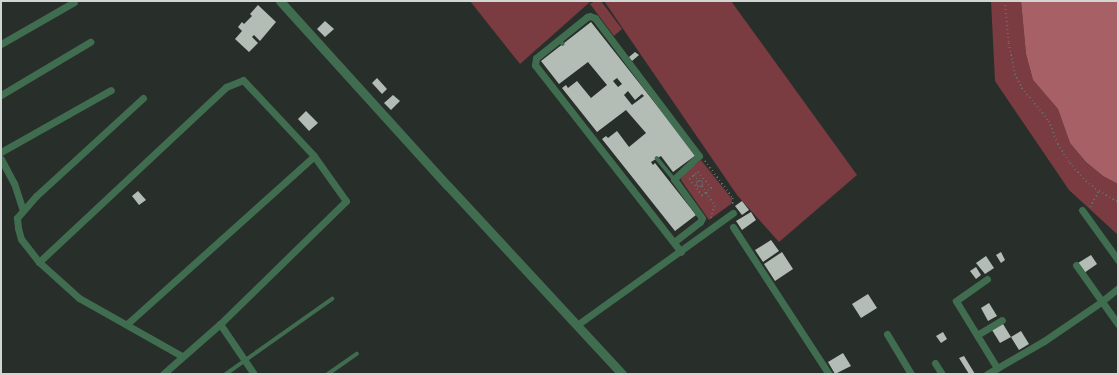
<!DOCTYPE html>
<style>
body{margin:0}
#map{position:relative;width:1119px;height:375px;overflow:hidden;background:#282f2a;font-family:"Noto Serif",serif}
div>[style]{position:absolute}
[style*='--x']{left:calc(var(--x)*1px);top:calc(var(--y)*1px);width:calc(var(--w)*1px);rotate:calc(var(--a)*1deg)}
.green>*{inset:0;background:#7a3b41}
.water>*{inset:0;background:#a76166}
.building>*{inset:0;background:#b3bcb5}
.path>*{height:1.5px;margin-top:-0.75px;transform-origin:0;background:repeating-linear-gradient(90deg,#676d69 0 1px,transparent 0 4px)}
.path>.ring{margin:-0.75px;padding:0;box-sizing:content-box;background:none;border:1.5px solid #676d69;border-radius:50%}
.service>*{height:3.5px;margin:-1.75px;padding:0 1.75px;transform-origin:1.75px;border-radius:1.75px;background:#406d50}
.minor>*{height:7px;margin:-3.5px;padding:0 3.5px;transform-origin:3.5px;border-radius:3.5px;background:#406d50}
.tertiary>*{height:9px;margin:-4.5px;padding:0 4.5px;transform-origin:4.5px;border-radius:4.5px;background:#406d50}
span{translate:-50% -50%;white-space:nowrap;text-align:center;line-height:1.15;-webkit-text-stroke:4px #1e2620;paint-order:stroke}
.frame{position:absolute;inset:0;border:2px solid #d1d6d2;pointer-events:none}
</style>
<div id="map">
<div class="green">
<div style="clip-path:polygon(470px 1px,591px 1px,520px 64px)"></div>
<div style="clip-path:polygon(595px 1px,601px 1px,622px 29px,614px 36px,590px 4px)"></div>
<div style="clip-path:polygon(604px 1px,731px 1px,857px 175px,779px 242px,737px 195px)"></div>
<div style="clip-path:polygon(991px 1px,1021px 1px,1026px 54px,1033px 80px,1058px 109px,1070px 143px,1086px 162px,1103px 176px,1118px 184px,1118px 235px,1069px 190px,995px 81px)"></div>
<div style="clip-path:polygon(701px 160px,732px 199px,731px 204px,709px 220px,681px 180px,682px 175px)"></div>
</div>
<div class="water">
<div style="clip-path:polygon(1021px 1px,1118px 1px,1118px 184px,1103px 176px,1086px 162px,1070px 143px,1058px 109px,1033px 80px,1026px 54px)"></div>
</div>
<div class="building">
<div style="clip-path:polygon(258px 5px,276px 22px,260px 41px,254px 35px,252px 37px,258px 43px,249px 52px,235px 39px,242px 31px,238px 27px,242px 22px,244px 24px,252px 16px,250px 14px)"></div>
<div style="clip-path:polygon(325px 21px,334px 29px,325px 37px,317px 29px)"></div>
<div style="clip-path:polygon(evenodd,591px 22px,696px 155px,673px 172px,661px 156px,651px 162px,653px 165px,655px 163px,696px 215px,675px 231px,602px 139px,606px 136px,608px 138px,617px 131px,629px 147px,646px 133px,626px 110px,597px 132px,562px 88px,566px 85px,568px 88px,577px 81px,591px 98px,607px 85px,588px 62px,559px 84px,541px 61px,591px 22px,617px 78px,622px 84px,618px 87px,613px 81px,617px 78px,591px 22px,628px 91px,635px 100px,642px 94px,644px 96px,632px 105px,624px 95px,628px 91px)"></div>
<div style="clip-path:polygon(635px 52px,639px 55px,632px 61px,629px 57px)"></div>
<div style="clip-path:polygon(377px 78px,387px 89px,382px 94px,372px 83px)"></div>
<div style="clip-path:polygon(393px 95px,400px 101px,391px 110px,384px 103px)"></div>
<div style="clip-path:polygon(306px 111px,318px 123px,309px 131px,298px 119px)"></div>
<div style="clip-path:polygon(138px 191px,146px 200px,139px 205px,132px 196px)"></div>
<div style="clip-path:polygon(742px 201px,749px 210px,742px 215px,735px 206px)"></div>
<div style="clip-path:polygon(751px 212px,756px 220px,742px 230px,736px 221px)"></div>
<div style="clip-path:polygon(771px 240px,779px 251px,763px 262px,755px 250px)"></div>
<div style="clip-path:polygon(782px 252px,793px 269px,775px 281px,764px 264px)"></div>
<div style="clip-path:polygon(1001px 252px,1005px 260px,1001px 263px,996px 255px)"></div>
<div style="clip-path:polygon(1091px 255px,1097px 264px,1084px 273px,1078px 263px)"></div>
<div style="clip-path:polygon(986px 256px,994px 268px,985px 274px,976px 263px)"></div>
<div style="clip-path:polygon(976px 267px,981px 275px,976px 279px,970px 271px)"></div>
<div style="clip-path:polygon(868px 294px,877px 308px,861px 318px,852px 304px)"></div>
<div style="clip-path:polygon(989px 303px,997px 316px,988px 321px,981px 308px)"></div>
<div style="clip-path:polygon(1003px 324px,1011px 337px,1000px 343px,992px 330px)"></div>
<div style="clip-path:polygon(1021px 331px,1029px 344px,1019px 350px,1011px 337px)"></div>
<div style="clip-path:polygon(943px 332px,947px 339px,941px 343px,936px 336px)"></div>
<div style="clip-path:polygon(843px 353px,851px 366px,835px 374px,828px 362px)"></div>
<div style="clip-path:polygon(964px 356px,975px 374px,969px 374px,959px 358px)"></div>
</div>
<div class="path">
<div style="--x:1005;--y:1;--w:42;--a:84.6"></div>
<div style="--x:1009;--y:43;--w:32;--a:79"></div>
<div style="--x:1015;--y:74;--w:16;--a:63"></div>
<div style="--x:1022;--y:88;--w:43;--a:50.7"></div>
<div style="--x:1049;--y:121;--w:25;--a:69"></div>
<div style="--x:1058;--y:144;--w:22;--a:58"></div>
<div style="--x:1070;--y:163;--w:24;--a:48"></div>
<div style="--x:1086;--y:181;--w:16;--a:38"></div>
<div style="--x:1099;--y:191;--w:22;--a:30"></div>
<div style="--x:705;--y:161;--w:46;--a:52.9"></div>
<div style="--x:733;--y:198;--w:5;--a:90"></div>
<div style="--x:733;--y:203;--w:3;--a:135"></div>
<div style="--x:698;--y:172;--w:21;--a:49"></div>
<div style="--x:712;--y:188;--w:13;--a:141"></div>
<div style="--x:702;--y:196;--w:21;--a:-127"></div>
<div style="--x:689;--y:179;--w:11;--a:-38"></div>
<div style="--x:694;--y:175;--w:8;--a:50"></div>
<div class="ring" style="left:697px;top:181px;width:4.5px;height:4.5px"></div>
<div style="--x:702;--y:186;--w:24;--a:57"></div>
<div style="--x:715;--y:206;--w:12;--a:110"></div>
<div style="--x:711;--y:217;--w:3;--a:45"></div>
<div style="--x:1090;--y:207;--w:18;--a:-61"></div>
</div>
<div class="service">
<div style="--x:559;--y:39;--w:6;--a:51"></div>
<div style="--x:657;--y:158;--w:27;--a:51"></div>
<div style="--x:226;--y:374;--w:130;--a:-35.3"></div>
<div style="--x:328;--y:374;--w:35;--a:-35"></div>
</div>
<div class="minor">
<div style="--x:1;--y:44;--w:84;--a:-29.9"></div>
<div style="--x:1;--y:95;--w:104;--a:-30.8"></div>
<div style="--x:143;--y:98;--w:145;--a:137.5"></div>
<div style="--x:36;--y:196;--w:29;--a:131"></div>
<div style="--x:17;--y:218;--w:10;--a:84"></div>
<div style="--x:18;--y:228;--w:11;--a:75"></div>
<div style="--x:21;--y:239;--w:29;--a:52"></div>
<div style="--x:39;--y:262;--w:54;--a:42"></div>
<div style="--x:79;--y:298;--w:118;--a:29.4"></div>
<div style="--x:1;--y:152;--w:126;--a:-29.4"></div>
<div style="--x:1;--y:159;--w:27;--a:62"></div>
<div style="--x:14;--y:183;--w:29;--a:72"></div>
<div style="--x:1082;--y:210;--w:62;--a:54.2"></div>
<div style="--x:733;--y:227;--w:176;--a:56.9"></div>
<div style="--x:674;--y:242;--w:33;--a:-38"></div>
<div style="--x:700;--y:222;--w:4;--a:-63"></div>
<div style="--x:702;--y:218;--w:48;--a:-125.7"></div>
<div style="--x:674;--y:179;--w:34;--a:-43"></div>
<div style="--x:699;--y:156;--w:173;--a:-127"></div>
<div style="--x:595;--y:18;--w:5;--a:-158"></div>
<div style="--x:590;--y:16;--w:3;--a:162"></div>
<div style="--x:587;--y:17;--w:65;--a:141.2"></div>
<div style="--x:536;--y:58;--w:7;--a:98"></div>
<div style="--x:535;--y:65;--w:237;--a:52"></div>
<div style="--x:39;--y:262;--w:256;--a:-43.1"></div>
<div style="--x:226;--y:87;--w:18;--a:-22"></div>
<div style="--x:243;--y:80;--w:104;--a:46.9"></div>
<div style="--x:314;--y:156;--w:55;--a:54.6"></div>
<div style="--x:346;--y:201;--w:176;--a:135.7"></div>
<div style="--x:220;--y:324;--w:76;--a:138.7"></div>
<div style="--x:1076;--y:265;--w:72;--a:54.6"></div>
<div style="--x:987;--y:279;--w:38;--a:145"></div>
<div style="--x:956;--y:301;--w:79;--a:58.5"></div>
<div style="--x:127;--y:324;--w:251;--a:-41.9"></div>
<div style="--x:220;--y:324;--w:60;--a:55.8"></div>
<div style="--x:577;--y:325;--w:192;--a:-35.7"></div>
<div style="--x:887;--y:334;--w:47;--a:59"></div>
<div style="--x:977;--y:335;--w:29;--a:-31"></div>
<div style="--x:935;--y:363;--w:13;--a:58"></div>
<div style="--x:987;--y:374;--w:66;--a:-30.1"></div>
<div style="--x:1044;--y:341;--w:69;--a:-34.4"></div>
<div style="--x:1101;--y:302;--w:22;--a:-39"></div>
</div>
<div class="tertiary">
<div style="--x:280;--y:1;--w:250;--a:47.8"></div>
<div style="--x:448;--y:186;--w:256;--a:47.2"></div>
</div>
<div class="frame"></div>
</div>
